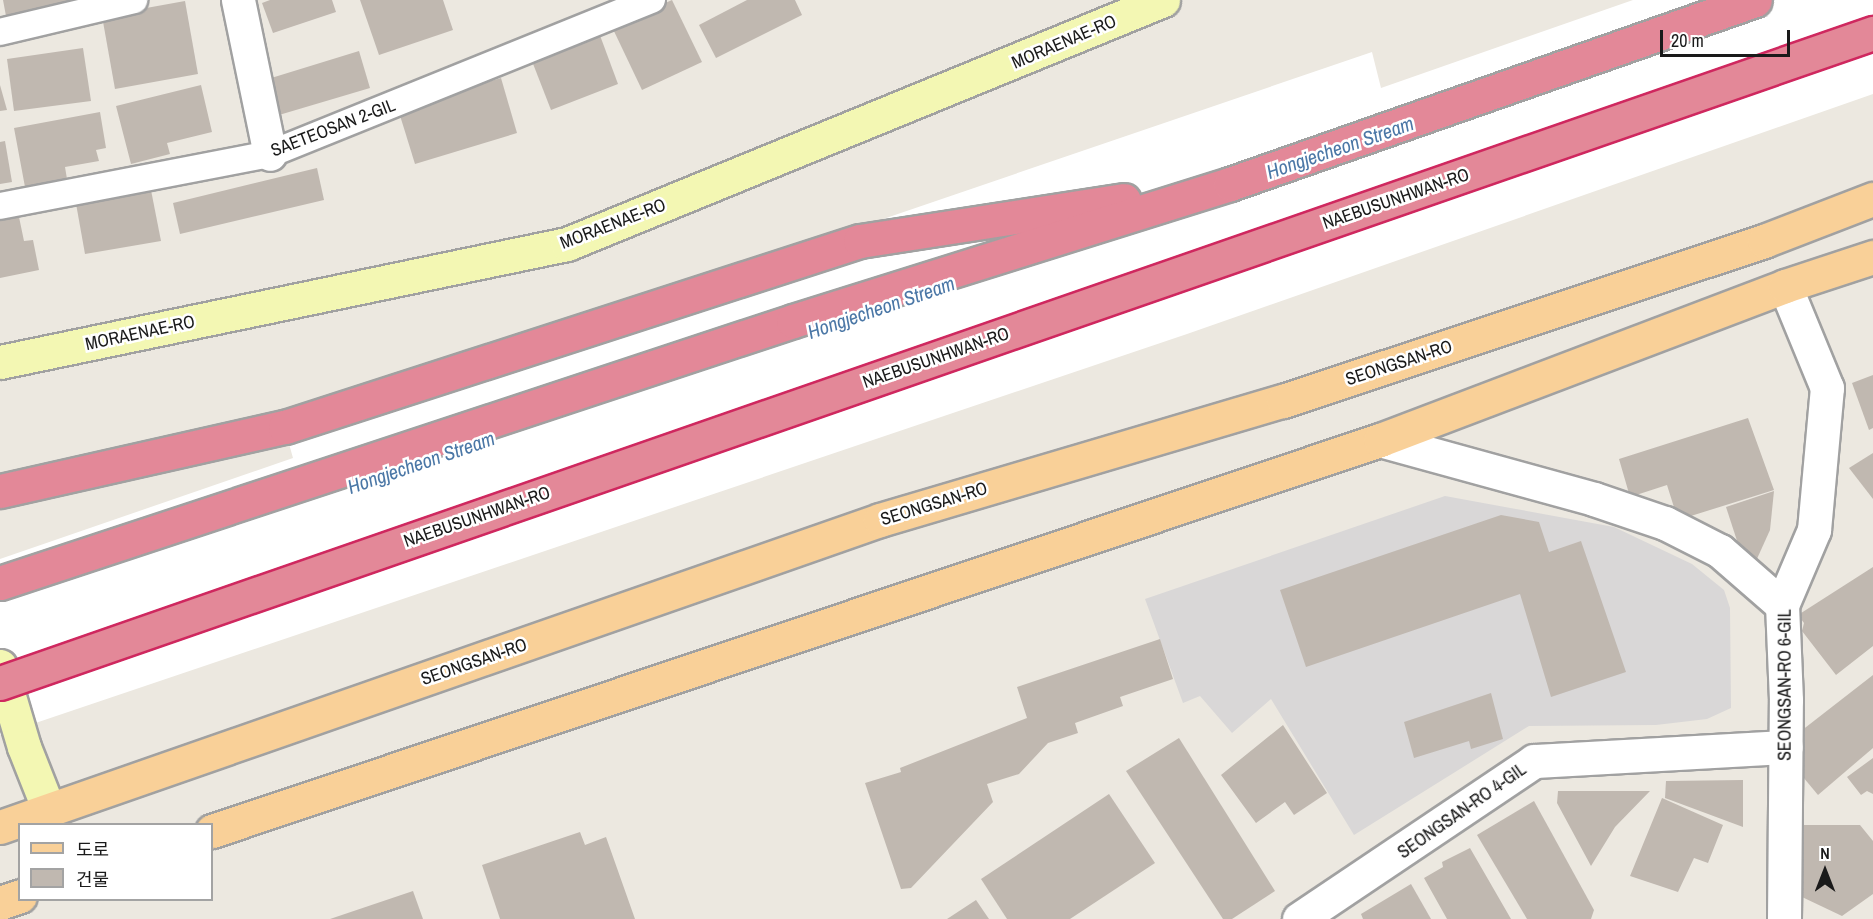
<!DOCTYPE html>
<meta charset="utf-8">
<style>
body{margin:0}
#map{position:relative;width:1873px;height:919px;overflow:hidden;background:#ece8e0;font-family:"Archivo Narrow","Noto Sans KR",sans-serif}
div>[style]{position:absolute}
[style*='--x']{left:calc(var(--x)*1px);top:calc(var(--y)*1px);width:calc(var(--w)*1px);rotate:calc(var(--a)*1deg)}
.residential>*{inset:0;background:#d9d7d7}
.pier>*{inset:0;background:#fff}
.building>*{inset:0;background:#c0b8b0}
.roads{filter:drop-shadow(2px 0 #a1a1a1) drop-shadow(-2px 0 #a1a1a1) drop-shadow(0 2px #a1a1a1) drop-shadow(0 -2px #a1a1a1)}
.lane>*{height:26px;margin:-13px;padding:0 13px;transform-origin:13px;border-radius:13px;background:#fff}
.street>*{height:33px;margin:-16.5px;padding:0 16.5px;transform-origin:16.5px;border-radius:16.5px;background:#fff}
.secondary>*{height:33px;margin:-16.5px;padding:0 16.5px;transform-origin:16.5px;border-radius:16.5px;background:#f3f7b3}
.primary>*{height:33px;margin:-16.5px;padding:0 16.5px;transform-origin:16.5px;border-radius:16.5px;background:#f9d098}
.highway>*{height:33px;margin:-16.5px;padding:0 16.5px;transform-origin:16.5px;border-radius:16.5px;background:#e38898}
.bridges{filter:drop-shadow(2px 0 #cf285f) drop-shadow(-2px 0 #cf285f) drop-shadow(0 2px #cf285f) drop-shadow(0 -2px #cf285f)}
.highway-bridge>*{height:33px;margin:-16.5px;padding:0 16.5px;transform-origin:16.5px;border-radius:16.5px;background:#e38898}
span{translate:-50% -50%;white-space:nowrap;text-align:center;line-height:1.15;-webkit-text-stroke:5px #fff;paint-order:stroke}
.street-label{font-size:18px;color:#1a1a1a}
.water-label{font-size:20px;color:#4b77a6;font-style:italic}
.legend{position:absolute;left:18px;top:823px;width:195px;height:78px;box-sizing:border-box;background:#fff;border:2px solid #a3a3a3;margin:0;padding:8px 10px;list-style:none;font-size:18px;color:#1a1a1a}
.legend li{display:flex;align-items:center;gap:12px;height:30px}
.legend b{width:30px;border:2px solid #a3a3a3}
.north{position:absolute;left:1795px;top:841px;width:60px;height:60px;-webkit-text-stroke:4px #fff;paint-order:stroke;rotate:0deg;font-size:16px;font-weight:700;line-height:24px;text-align:center;color:#1a1a1a}
.north::after{content:'';display:block;margin:auto;width:21px;height:27px;background:#1a1a1a;clip-path:polygon(50% 0,100% 100%,50% 72%,0 100%)}
.scale{position:absolute;left:1660px;top:30px;width:130px;height:27px;box-sizing:border-box;border:3px solid #1a1a1a;border-top:0;padding-left:8px;font-size:18px;line-height:21px;white-space:nowrap;color:#1a1a1a;-webkit-text-stroke:4px #fff;paint-order:stroke}
</style>
<div id="map">
<div class="residential">
<div style="clip-path:polygon(1445px 496px,1614px 527px,1692px 564px,1724px 590px,1730px 608px,1731px 708px,1707px 719px,1656px 725px,1529px 726px,1354px 835px,1271px 699px,1232px 733px,1200px 696px,1183px 703px,1145px 599px)"></div>
</div>
<div class="pier">
<div style="clip-path:polygon(1633px 0,1873px 0,1873px 94px,1187px 334px,0 735px,0 559px,293px 458px,282px 419px,365px 396px,1372px 52px,1381px 88px)"></div>
</div>
<div class="building">
<div style="clip-path:polygon(3px 0,78px 0,78px 1px,6px 16px)"></div>
<div style="clip-path:polygon(270px 0,332px 0,336px 12px,273px 33px,262px 3px)"></div>
<div style="clip-path:polygon(360px 0,443px 0,453px 30px,379px 55px)"></div>
<div style="clip-path:polygon(672px 0,702px 62px,642px 90px,612px 27px)"></div>
<div style="clip-path:polygon(747px 0,795px 0,802px 15px,716px 58px,699px 25px)"></div>
<div style="clip-path:polygon(185px 1px,198px 74px,115px 89px,102px 16px)"></div>
<div style="clip-path:polygon(598px 30px,618px 84px,551px 110px,530px 56px)"></div>
<div style="clip-path:polygon(83px 48px,91px 101px,14px 111px,7px 59px)"></div>
<div style="clip-path:polygon(359px 51px,370px 88px,279px 115px,268px 79px)"></div>
<div style="clip-path:polygon(501px 78px,517px 133px,415px 164px,398px 109px)"></div>
<div style="clip-path:polygon(0 85px,7px 110px,0 111px)"></div>
<div style="clip-path:polygon(201px 85px,212px 132px,167px 143px,170px 154px,131px 164px,116px 106px)"></div>
<div style="clip-path:polygon(100px 112px,106px 148px,96px 150px,99px 161px,65px 167px,67px 179px,25px 187px,14px 128px)"></div>
<div style="clip-path:polygon(5px 141px,12px 182px,0 184px,0 142px)"></div>
<div style="clip-path:polygon(317px 168px,324px 200px,180px 234px,173px 203px)"></div>
<div style="clip-path:polygon(150px 185px,161px 241px,85px 254px,75px 198px)"></div>
<div style="clip-path:polygon(19px 217px,24px 241px,33px 240px,39px 270px,0 278px,0 221px)"></div>
<div style="clip-path:polygon(1873px 375px,1873px 428px,1869px 430px,1852px 383px)"></div>
<div style="clip-path:polygon(1748px 418px,1774px 490px,1678px 520px,1667px 485px,1630px 497px,1619px 459px)"></div>
<div style="clip-path:polygon(1873px 453px,1873px 499px,1849px 468px)"></div>
<div style="clip-path:polygon(1774px 491px,1770px 530px,1756px 561px,1742px 556px,1726px 507px)"></div>
<div style="clip-path:polygon(1501px 515px,1539px 522px,1549px 552px,1581px 541px,1626px 672px,1551px 697px,1520px 594px,1306px 667px,1280px 590px)"></div>
<div style="clip-path:polygon(1873px 567px,1873px 646px,1836px 675px,1802px 631px,1804px 623px,1798px 615px)"></div>
<div style="clip-path:polygon(1160px 639px,1173px 679px,1120px 697px,1123px 706px,1075px 723px,1078px 733px,1048px 743px,1019px 774px,987px 784px,993px 802px,911px 888px,901px 889px,865px 783px,901px 772px,900px 768px,1027px 718px,1017px 687px)"></div>
<div style="clip-path:polygon(1873px 675px,1873px 748px,1818px 795px,1803px 777px,1801px 731px)"></div>
<div style="clip-path:polygon(1491px 693px,1503px 739px,1471px 749px,1469px 741px,1414px 758px,1404px 722px)"></div>
<div style="clip-path:polygon(1283px 725px,1327px 793px,1294px 815px,1285px 802px,1256px 823px,1221px 775px)"></div>
<div style="clip-path:polygon(1179px 738px,1275px 891px,1232px 919px,1223px 919px,1126px 771px)"></div>
<div style="clip-path:polygon(1873px 758px,1873px 794px,1867px 791px,1861px 795px,1847px 777px)"></div>
<div style="clip-path:polygon(1743px 780px,1743px 827px,1665px 798px,1666px 781px)"></div>
<div style="clip-path:polygon(1558px 791px,1650px 791px,1615px 827px,1591px 866px,1557px 803px)"></div>
<div style="clip-path:polygon(1109px 794px,1155px 863px,1070px 919px,1007px 919px,981px 879px)"></div>
<div style="clip-path:polygon(1662px 798px,1723px 825px,1708px 863px,1694px 858px,1678px 892px,1630px 876px)"></div>
<div style="clip-path:polygon(1534px 801px,1594px 910px,1591px 919px,1527px 919px,1477px 835px)"></div>
<div style="clip-path:polygon(1802px 825px,1860px 825px,1873px 841px,1873px 894px,1842px 916px,1802px 897px)"></div>
<div style="clip-path:polygon(580px 832px,585px 845px,606px 837px,635px 919px,500px 919px,482px 865px)"></div>
<div style="clip-path:polygon(1470px 848px,1511px 919px,1447px 919px,1424px 878px,1443px 867px,1442px 862px)"></div>
<div style="clip-path:polygon(1411px 884px,1431px 919px,1363px 919px,1361px 914px)"></div>
<div style="clip-path:polygon(413px 891px,423px 919px,330px 919px)"></div>
<div style="clip-path:polygon(976px 900px,989px 919px,947px 919px)"></div>
</div>
<div class="roads">
<div class="lane">
<div style="--x:0;--y:32;--w:138;--a:-13.4"></div>
<div style="--x:0;--y:206;--w:275;--a:-10.9"></div>
<div style="--x:270;--y:154;--w:412;--a:-22"></div>
</div>
<div class="street">
<div style="--x:238;--y:0;--w:157;--a:78.3"></div>
<div style="--x:1380;--y:440;--w:222;--a:15.4"></div>
<div style="--x:1594;--y:499;--w:75;--a:18.7"></div>
<div style="--x:1665;--y:523;--w:62;--a:27"></div>
<div style="--x:1720;--y:551;--w:82;--a:41.1"></div>
<div style="--x:1299;--y:919;--w:283;--a:-33.9"></div>
<div style="--x:1534;--y:761;--w:252;--a:-3.2"></div>
<div style="--x:1784;--y:919;--w:219;--a:-89.5"></div>
<div style="--x:1786;--y:700;--w:95;--a:-92.4"></div>
<div style="--x:1782;--y:605;--w:82;--a:-66.9"></div>
<div style="--x:1814;--y:530;--w:143;--a:-84.8"></div>
<div style="--x:1827;--y:388;--w:110;--a:-112.4"></div>
</div>
<div class="secondary">
<div style="--x:0;--y:362;--w:579;--a:-11.76"></div>
<div style="--x:567;--y:244;--w:644;--a:-22.26"></div>
<div style="--x:0;--y:666;--w:84;--a:73.5"></div>
<div style="--x:24;--y:747;--w:68;--a:68.4"></div>
</div>
<div class="primary">
<div style="--x:0;--y:827;--w:932;--a:-19.23"></div>
<div style="--x:880;--y:520;--w:420;--a:-16.5"></div>
<div style="--x:1283;--y:401;--w:507;--a:-18.4"></div>
<div style="--x:1764;--y:241;--w:117;--a:-21.1"></div>
<div style="--x:212;--y:831;--w:1232;--a:-18.51"></div>
<div style="--x:1380;--y:440;--w:433;--a:-20.8"></div>
<div style="--x:1785;--y:286;--w:93;--a:-18.2"></div>
<div style="--x:0;--y:903;--w:21;--a:-19"></div>
</div>
<div class="highway">
<div style="--x:0;--y:491;--w:292;--a:-12.7"></div>
<div style="--x:285;--y:427;--w:604;--a:-17.93"></div>
<div style="--x:860;--y:241;--w:267;--a:-8.8"></div>
<div style="--x:0;--y:583;--w:835;--a:-18.28"></div>
<div style="--x:793;--y:321;--w:458;--a:-17.4"></div>
<div style="--x:1230;--y:184;--w:556;--a:-19.31"></div>
</div>
</div>
<div class="bridges">
<div class="highway-bridge">
<div style="--x:0;--y:683;--w:1983;--a:-19.14"></div>
</div>
</div>
<div class="street-label">
<span style="left:1064px;top:42px;rotate:-23deg">MORAENAE-RO</span>
<span style="left:333px;top:128px;rotate:-21deg">SAETEOSAN 2-GIL</span>
<span style="left:1396px;top:199px;rotate:-19deg">NAEBUSUNHWAN-RO</span>
<span style="left:613px;top:224px;rotate:-21deg">MORAENAE-RO</span>
<span style="left:140px;top:333px;rotate:-12deg">MORAENAE-RO</span>
<span style="left:936px;top:358px;rotate:-19deg">NAEBUSUNHWAN-RO</span>
<span style="left:1399px;top:363px;rotate:-18deg">SEONGSAN-RO</span>
<span style="left:934px;top:504px;rotate:-17deg">SEONGSAN-RO</span>
<span style="left:477px;top:517px;rotate:-19deg">NAEBUSUNHWAN-RO</span>
<span style="left:474px;top:662px;rotate:-19deg">SEONGSAN-RO</span>
<span style="left:1785px;top:685px;rotate:-90deg">SEONGSAN-RO 6-GIL</span>
<span style="left:1462px;top:811px;rotate:-35deg">SEONGSAN-RO 4-GIL</span>
</div>
<div class="water-label">
<span style="left:1340px;top:147px;rotate:-19deg">Hongjecheon Stream</span>
<span style="left:881px;top:307px;rotate:-19deg">Hongjecheon Stream</span>
<span style="left:421px;top:462px;rotate:-19deg">Hongjecheon Stream</span>
</div>
<ul class="legend">
<li><b style="height:8px;background:#f9d098"></b>도로</li>
<li><b style="height:16px;background:#c0b8b0"></b>건물</li>
</ul>
<div class="north">N</div>
<div class="scale">20 m</div>
</div>
